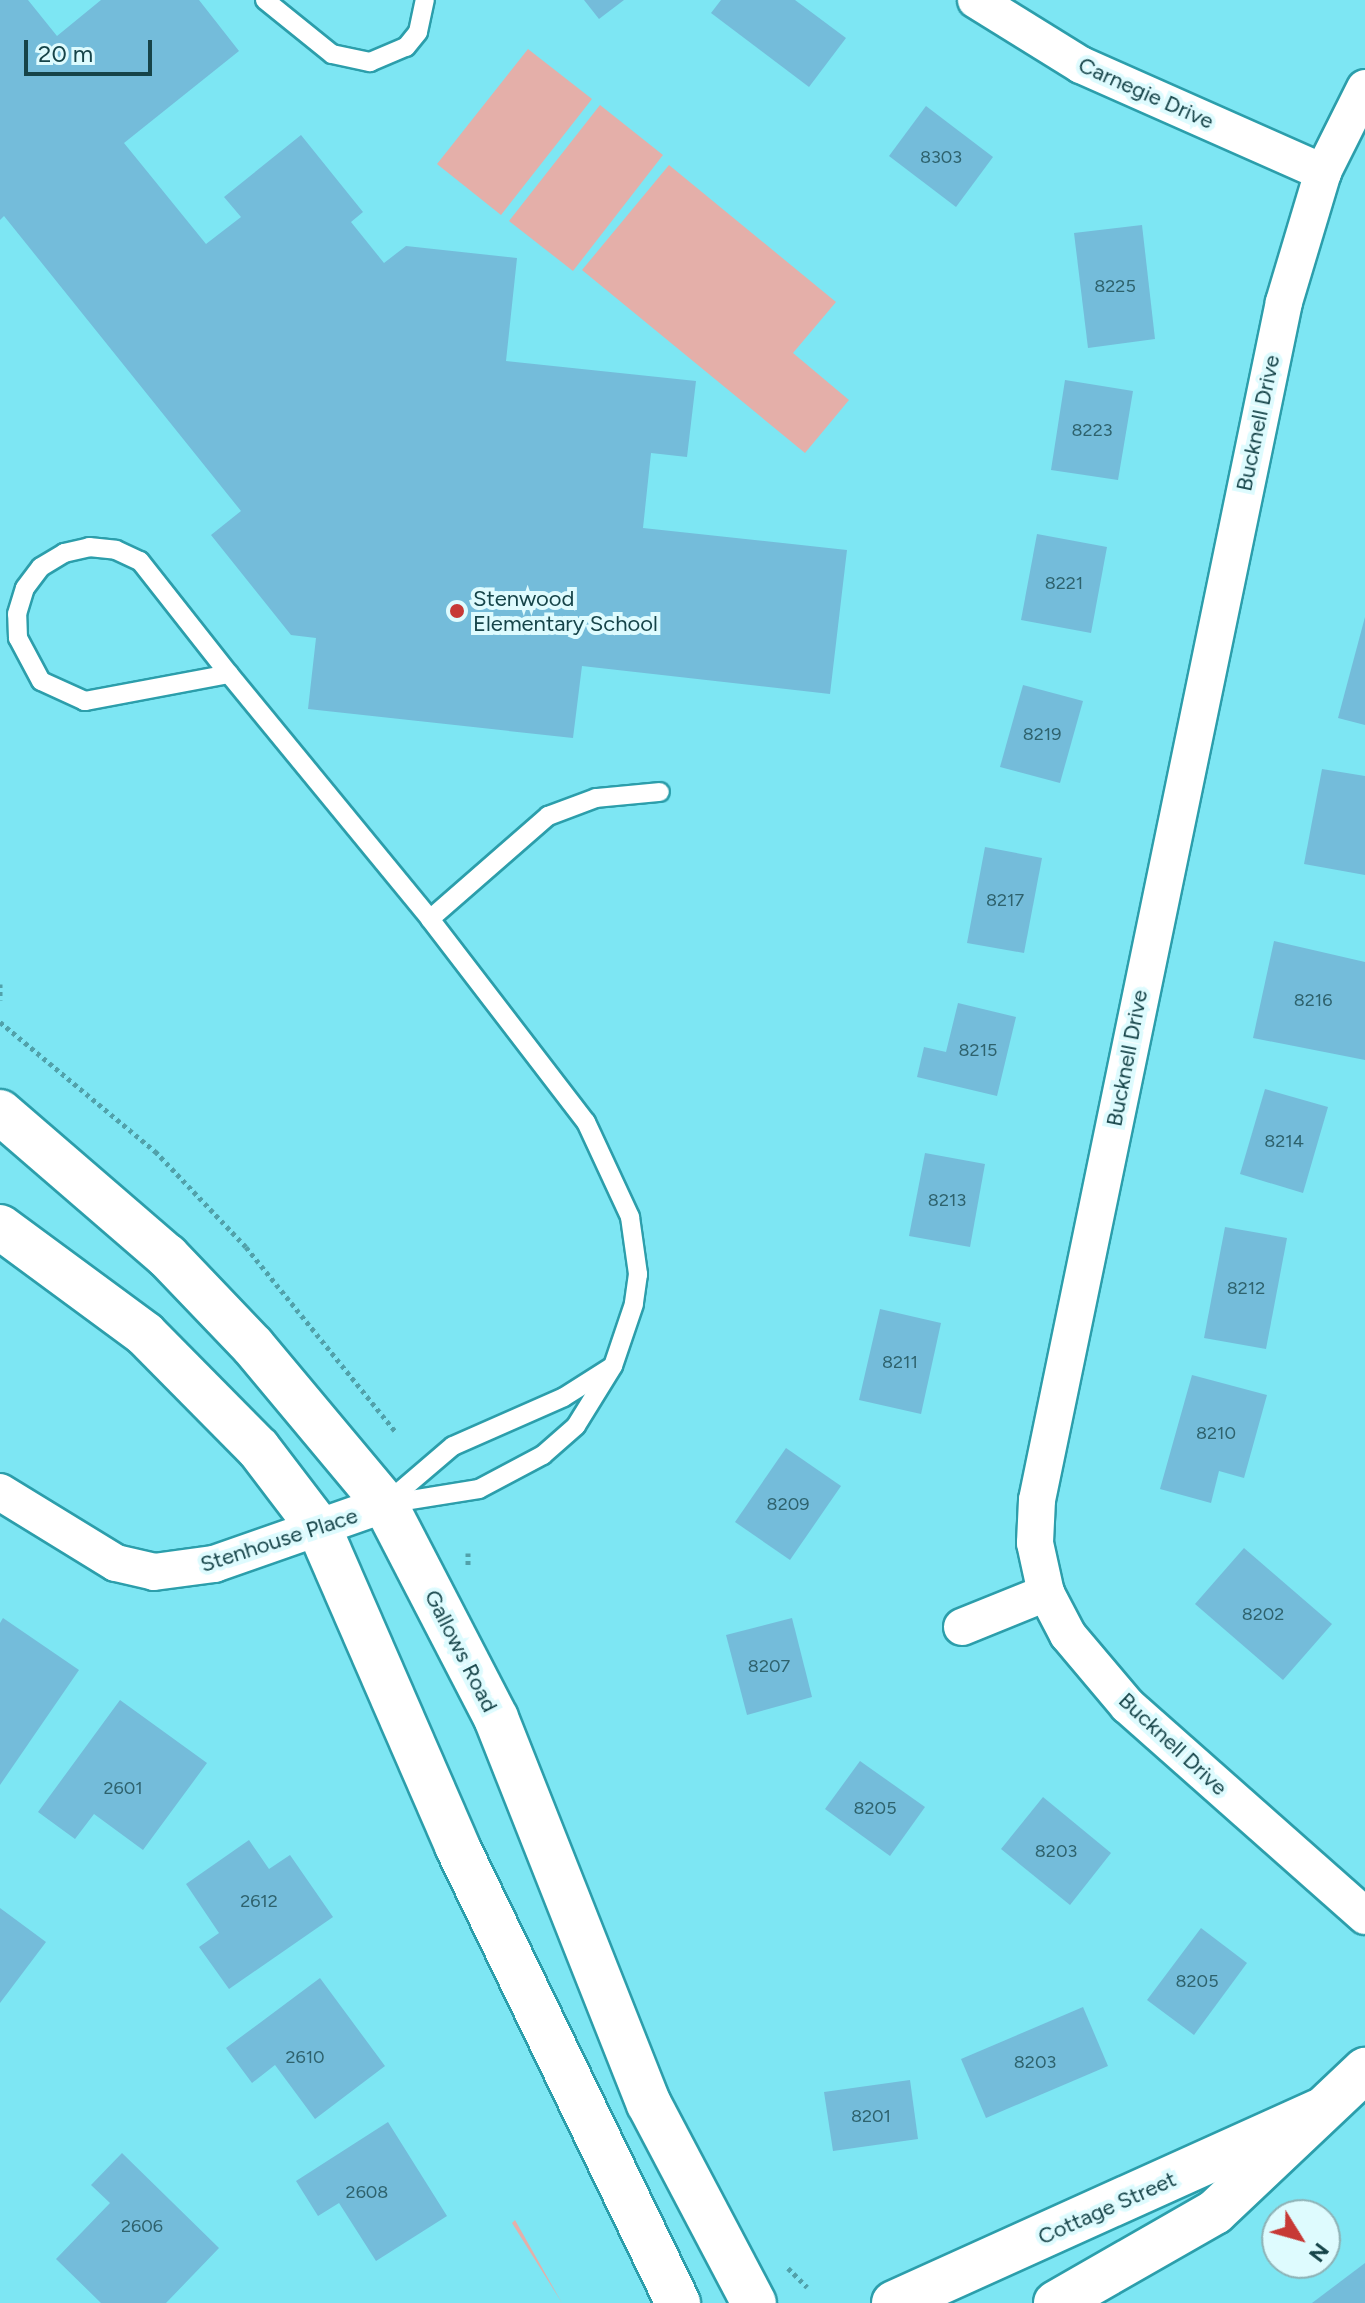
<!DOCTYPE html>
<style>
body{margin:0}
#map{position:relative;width:1365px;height:2303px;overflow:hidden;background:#7de6f3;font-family:Figtree,sans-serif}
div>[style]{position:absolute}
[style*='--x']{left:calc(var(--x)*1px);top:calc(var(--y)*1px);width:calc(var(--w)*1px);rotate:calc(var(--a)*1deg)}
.green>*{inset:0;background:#e4afa9}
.building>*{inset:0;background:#74bcda}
.path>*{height:5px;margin-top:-2.5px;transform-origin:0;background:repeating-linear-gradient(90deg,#51a1aa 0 4px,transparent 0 8px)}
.roads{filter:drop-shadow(2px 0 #2c9eab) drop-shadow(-2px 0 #2c9eab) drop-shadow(0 2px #2c9eab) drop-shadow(0 -2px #2c9eab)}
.service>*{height:18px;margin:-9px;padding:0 9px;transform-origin:9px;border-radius:9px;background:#fff}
.minor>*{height:36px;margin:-18px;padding:0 18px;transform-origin:18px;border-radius:18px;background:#fff}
.tertiary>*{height:44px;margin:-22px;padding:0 22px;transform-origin:22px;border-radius:22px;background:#fff}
.primary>*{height:44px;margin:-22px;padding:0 22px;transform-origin:22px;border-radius:22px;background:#fff}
.dots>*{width:22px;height:22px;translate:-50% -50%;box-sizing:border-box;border:4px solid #defbfe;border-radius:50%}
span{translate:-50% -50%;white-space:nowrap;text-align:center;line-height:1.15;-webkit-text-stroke:8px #defbfe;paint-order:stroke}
.number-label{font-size:18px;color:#2e626d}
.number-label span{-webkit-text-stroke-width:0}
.street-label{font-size:22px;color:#164449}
.poi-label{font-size:22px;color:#164449}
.left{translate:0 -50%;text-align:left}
.north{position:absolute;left:1261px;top:2199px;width:80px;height:80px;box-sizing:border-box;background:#defbfe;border:2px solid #8eb2b6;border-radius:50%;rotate:127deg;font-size:22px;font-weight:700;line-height:32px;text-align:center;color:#164449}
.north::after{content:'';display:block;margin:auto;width:28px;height:36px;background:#c73936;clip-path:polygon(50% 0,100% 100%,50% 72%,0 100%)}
.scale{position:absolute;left:24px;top:40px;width:128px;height:36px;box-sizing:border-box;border:4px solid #164449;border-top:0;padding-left:10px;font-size:24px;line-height:28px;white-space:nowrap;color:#164449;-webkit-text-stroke:6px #defbfe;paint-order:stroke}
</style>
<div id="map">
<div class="green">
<div style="clip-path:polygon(528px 49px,592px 99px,501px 215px,437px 164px)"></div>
<div style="clip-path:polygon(600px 105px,663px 155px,573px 271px,509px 221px)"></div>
<div style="clip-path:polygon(669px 165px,836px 302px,793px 353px,849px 400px,805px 453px,582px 270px)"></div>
<div style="clip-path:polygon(515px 2220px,562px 2303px,512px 2223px)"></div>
</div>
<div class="building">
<div style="clip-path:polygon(0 0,28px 0,57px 36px,101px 0,199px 0,239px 51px,124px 143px,206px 244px,241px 217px,224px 197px,301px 135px,363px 212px,351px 222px,384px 263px,406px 246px,517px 258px,506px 361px,696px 381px,687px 457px,651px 453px,643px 528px,847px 550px,830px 694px,582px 666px,573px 738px,308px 709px,316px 638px,291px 635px,211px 535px,241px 511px,4px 216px,0 220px)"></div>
<div style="clip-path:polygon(584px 0,624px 0,599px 19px)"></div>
<div style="clip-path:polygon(721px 0,795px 0,846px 38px,809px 87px,711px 13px)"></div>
<div style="clip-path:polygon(926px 106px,993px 157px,956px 207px,889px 156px)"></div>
<div style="clip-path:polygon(1142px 225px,1155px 339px,1088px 348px,1074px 233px)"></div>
<div style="clip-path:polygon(1065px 380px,1133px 391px,1118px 480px,1051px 470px)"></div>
<div style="clip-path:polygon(1037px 534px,1107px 547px,1091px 633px,1021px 620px)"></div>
<div style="clip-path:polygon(1365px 617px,1365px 725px,1338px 718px)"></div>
<div style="clip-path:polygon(1023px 685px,1083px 701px,1060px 783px,1000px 767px)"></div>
<div style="clip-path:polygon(1322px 769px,1365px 776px,1365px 875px,1304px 864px)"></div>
<div style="clip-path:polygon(985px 847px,1042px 858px,1024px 953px,967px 943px)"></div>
<div style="clip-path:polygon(1274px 941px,1365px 962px,1365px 1060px,1253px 1038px)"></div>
<div style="clip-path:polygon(958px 1003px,1016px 1017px,997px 1096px,917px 1077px,924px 1047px,946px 1052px)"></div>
<div style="clip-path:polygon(1265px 1089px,1328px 1107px,1303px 1193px,1240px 1174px)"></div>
<div style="clip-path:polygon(925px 1153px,985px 1164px,970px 1247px,909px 1236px)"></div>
<div style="clip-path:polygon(1225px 1227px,1287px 1238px,1266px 1349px,1204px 1338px)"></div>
<div style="clip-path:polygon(880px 1309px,941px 1323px,921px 1414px,859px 1400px)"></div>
<div style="clip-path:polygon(1192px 1375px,1267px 1395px,1244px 1478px,1219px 1471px,1211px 1503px,1160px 1489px)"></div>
<div style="clip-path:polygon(786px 1448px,841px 1486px,790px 1560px,735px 1522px)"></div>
<div style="clip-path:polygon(1244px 1548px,1332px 1624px,1283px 1680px,1195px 1604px)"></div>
<div style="clip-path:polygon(3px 1618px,79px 1670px,0 1785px,0 1623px)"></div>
<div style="clip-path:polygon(792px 1618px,812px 1697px,747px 1715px,726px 1635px)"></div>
<div style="clip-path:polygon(120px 1700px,207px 1763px,143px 1850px,94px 1814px,75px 1839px,38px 1812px)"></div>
<div style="clip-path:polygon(860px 1761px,925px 1807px,890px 1856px,825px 1809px)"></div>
<div style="clip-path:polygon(1043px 1797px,1111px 1853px,1070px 1905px,1001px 1849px)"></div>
<div style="clip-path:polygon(249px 1840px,269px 1869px,290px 1855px,333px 1917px,229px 1989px,199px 1947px,219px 1933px,186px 1884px)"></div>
<div style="clip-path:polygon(0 1908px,46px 1942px,0 2003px)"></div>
<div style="clip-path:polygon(1201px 1928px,1247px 1963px,1194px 2035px,1147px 2000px)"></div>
<div style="clip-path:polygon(320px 1978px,385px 2066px,315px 2119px,275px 2065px,252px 2083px,226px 2048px)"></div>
<div style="clip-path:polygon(1083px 2007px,1108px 2066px,986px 2118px,961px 2059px)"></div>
<div style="clip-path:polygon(910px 2080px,918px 2139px,833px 2151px,824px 2092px)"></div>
<div style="clip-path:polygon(388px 2122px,447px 2216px,376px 2261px,339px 2203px,318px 2216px,296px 2181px)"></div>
<div style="clip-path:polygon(122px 2153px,219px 2248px,166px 2303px,101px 2303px,56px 2259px,110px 2203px,91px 2185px)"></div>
<div style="clip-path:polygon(1365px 2263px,1365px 2303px,1312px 2303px)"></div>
</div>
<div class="path">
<div style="--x:0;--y:984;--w:16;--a:90"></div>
<div style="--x:0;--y:1022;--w:202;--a:39.8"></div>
<div style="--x:155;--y:1151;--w:132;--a:46.5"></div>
<div style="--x:246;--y:1247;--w:238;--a:51"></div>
<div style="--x:468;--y:1553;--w:14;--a:90"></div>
<div style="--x:788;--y:2268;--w:27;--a:45"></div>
</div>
<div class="roads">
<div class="service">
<div style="--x:265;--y:0;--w:86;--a:38.9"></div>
<div style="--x:332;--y:54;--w:39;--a:12"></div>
<div style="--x:370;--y:62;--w:39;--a:-23"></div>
<div style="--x:406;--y:47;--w:19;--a:-51"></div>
<div style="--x:418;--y:32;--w:33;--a:-78"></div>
<div style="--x:89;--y:547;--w:27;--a:6"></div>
<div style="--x:116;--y:550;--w:26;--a:25"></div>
<div style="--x:140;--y:561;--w:144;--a:51.8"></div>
<div style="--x:229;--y:674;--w:147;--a:169.4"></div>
<div style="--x:85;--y:701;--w:48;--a:-155.6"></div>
<div style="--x:41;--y:681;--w:49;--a:-118.1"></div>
<div style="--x:18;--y:638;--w:24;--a:-92"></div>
<div style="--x:17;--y:614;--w:27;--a:-73"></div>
<div style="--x:25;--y:588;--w:26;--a:-53"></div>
<div style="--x:41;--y:567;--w:27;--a:-31"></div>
<div style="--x:64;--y:553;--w:26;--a:-13"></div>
<div style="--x:229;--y:674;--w:317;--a:50.6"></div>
<div style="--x:430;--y:919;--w:256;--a:52.5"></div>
<div style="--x:586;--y:1122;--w:105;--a:65.1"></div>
<div style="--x:630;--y:1217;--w:58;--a:82"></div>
<div style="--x:638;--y:1274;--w:30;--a:98"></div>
<div style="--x:634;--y:1304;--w:65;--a:108.7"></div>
<div style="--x:613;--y:1366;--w:70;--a:121.7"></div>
<div style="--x:576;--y:1426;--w:44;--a:138.7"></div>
<div style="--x:543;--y:1455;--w:72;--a:152"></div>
<div style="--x:479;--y:1489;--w:95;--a:170.9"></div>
<div style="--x:430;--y:919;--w:157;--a:-41.1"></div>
<div style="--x:548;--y:816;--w:51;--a:-20.6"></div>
<div style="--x:596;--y:798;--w:64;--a:-5.4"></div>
<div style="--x:385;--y:1504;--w:89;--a:-40.5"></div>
<div style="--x:453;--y:1446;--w:121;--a:-23.8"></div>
<div style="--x:564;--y:1397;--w:54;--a:-32.2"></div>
</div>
<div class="minor">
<div style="--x:976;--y:0;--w:123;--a:31.8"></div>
<div style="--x:1081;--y:65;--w:265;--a:23.9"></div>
<div style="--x:1365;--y:88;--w:94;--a:116.6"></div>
<div style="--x:1323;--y:172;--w:136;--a:106.7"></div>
<div style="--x:1284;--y:302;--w:1223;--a:101.65"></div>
<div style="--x:1037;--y:1500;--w:43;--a:92.7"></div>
<div style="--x:1035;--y:1543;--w:51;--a:77.6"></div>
<div style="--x:1046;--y:1593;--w:47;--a:62.4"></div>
<div style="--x:1068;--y:1635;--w:93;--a:49.8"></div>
<div style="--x:1128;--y:1706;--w:317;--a:41.5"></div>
<div style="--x:0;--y:1492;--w:136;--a:31.5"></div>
<div style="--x:116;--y:1563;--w:39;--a:13"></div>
<div style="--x:154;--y:1572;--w:61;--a:-7.6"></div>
<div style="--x:214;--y:1564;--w:181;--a:-19.3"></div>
<div style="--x:962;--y:1627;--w:91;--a:-22"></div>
</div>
<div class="tertiary">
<div style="--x:894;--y:2303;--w:466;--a:-24.3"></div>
<div style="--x:1056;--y:2303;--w:183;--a:-29.8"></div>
<div style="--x:1215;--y:2212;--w:207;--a:-43.4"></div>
</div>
<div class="primary">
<div style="--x:0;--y:1112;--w:221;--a:40.8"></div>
<div style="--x:167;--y:1256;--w:124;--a:46.3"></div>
<div style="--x:253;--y:1346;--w:206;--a:50.1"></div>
<div style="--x:385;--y:1504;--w:241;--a:62.6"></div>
<div style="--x:496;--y:1718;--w:415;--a:68.4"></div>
<div style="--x:649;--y:2104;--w:225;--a:62.2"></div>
<div style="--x:0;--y:1227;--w:180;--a:36.4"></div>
<div style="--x:145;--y:1334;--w:161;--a:45.3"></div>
<div style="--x:258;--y:1448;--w:101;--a:52.7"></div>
<div style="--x:319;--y:1528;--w:347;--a:66.5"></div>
<div style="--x:457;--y:1846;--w:508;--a:64.19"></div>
</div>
</div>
<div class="dots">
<div style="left:457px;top:611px;background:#c73936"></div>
</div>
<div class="number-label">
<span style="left:941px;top:157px">8303</span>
<span style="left:1115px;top:286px">8225</span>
<span style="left:1092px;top:430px">8223</span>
<span style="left:1064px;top:583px">8221</span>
<span style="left:1042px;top:734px">8219</span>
<span style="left:1005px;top:900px">8217</span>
<span style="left:1313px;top:1000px">8216</span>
<span style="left:978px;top:1050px">8215</span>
<span style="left:1284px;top:1141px">8214</span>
<span style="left:947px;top:1200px">8213</span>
<span style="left:1246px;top:1288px">8212</span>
<span style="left:900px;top:1362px">8211</span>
<span style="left:1216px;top:1433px">8210</span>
<span style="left:788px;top:1504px">8209</span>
<span style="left:1263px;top:1614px">8202</span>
<span style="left:769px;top:1666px">8207</span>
<span style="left:123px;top:1788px">2601</span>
<span style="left:875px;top:1808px">8205</span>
<span style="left:1056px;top:1851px">8203</span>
<span style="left:259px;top:1901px">2612</span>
<span style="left:1197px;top:1981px">8205</span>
<span style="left:305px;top:2057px">2610</span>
<span style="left:1035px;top:2062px">8203</span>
<span style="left:871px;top:2116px">8201</span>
<span style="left:367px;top:2192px">2608</span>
<span style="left:142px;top:2226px">2606</span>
</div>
<div class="street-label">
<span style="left:1146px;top:93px;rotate:24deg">Carnegie Drive</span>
<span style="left:1258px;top:423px;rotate:-78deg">Bucknell Drive</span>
<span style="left:1127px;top:1058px;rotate:-79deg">Bucknell Drive</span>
<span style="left:279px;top:1540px;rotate:-18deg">Stenhouse Place</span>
<span style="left:461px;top:1651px;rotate:63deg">Gallows Road</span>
<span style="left:1173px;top:1744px;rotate:43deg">Bucknell Drive</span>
<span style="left:1107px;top:2208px;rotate:-24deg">Cottage Street</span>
</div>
<div class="poi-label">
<span class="left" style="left:473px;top:611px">Stenwood<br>Elementary School</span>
</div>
<div class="north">N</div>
<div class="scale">20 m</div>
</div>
